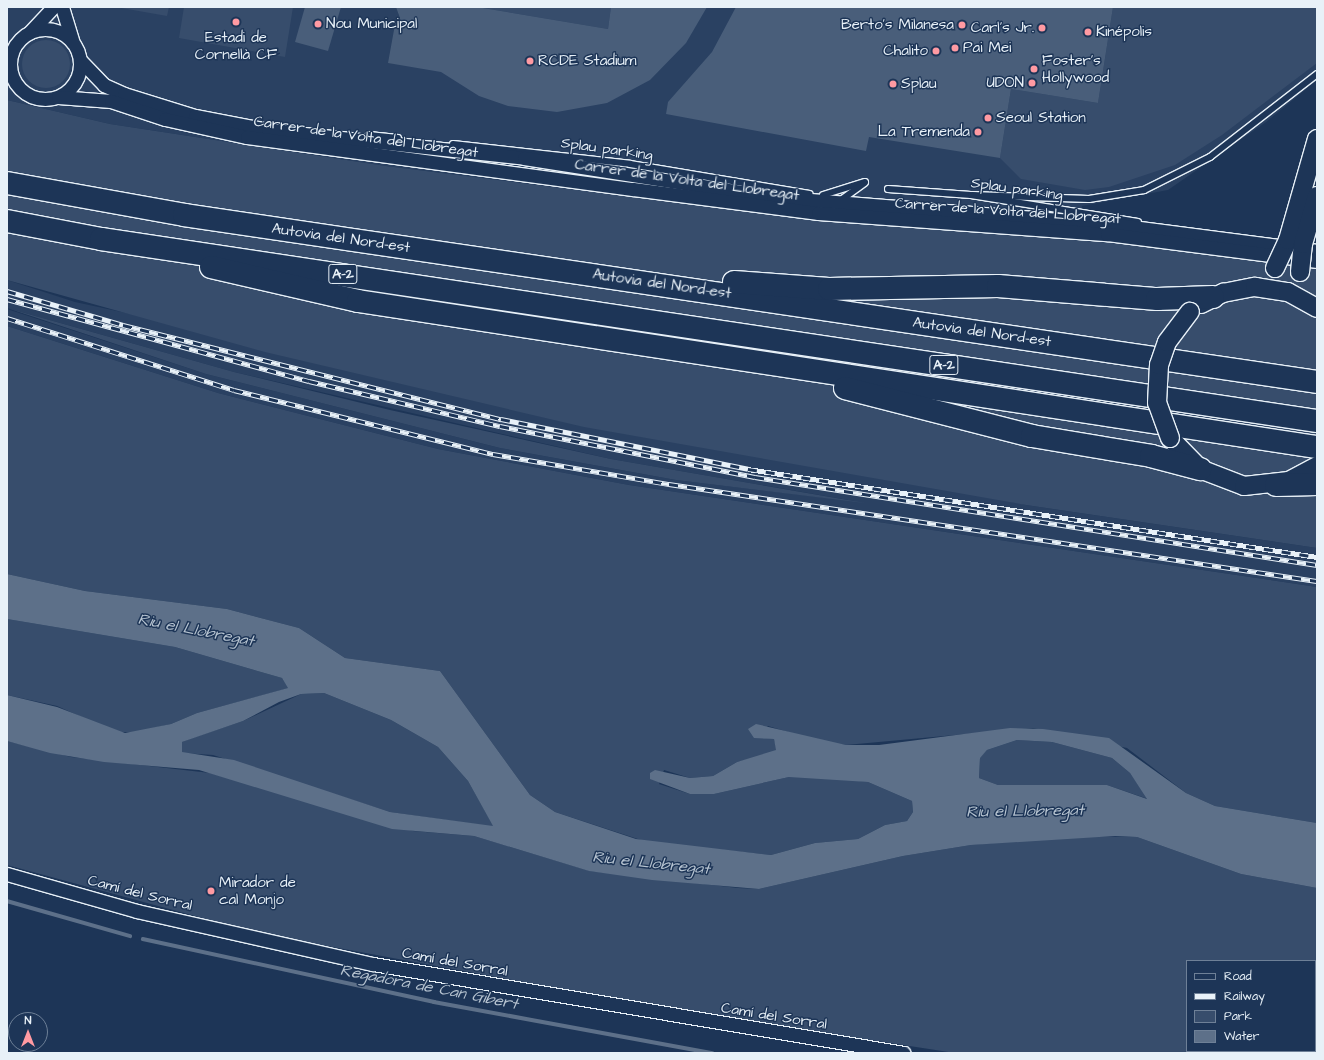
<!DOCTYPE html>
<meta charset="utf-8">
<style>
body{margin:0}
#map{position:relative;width:1324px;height:1060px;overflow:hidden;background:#1d3557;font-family:"Architects Daughter",sans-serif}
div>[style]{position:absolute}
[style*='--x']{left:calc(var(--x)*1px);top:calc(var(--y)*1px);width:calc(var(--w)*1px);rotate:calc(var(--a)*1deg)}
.built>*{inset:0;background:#2a4162}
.green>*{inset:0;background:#374d6c}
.round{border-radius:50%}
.water>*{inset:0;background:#5d7089}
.stream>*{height:3.5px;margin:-1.75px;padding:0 1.75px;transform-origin:1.75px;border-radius:1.75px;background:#5d7089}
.building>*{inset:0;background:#495e7a}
.roads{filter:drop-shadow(1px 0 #e8f1f8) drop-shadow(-1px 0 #e8f1f8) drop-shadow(0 1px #e8f1f8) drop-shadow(0 -1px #e8f1f8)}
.lane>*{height:6px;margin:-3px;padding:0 3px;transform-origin:3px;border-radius:3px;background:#1d3557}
.street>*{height:13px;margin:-6.5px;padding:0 6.5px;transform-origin:6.5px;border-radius:6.5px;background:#1d3557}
.street>.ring{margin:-6.5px;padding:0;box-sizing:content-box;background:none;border:13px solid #1d3557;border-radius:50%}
.secondary>*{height:18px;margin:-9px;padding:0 9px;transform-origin:9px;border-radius:9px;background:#1d3557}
.highway>*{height:22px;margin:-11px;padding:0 11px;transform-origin:11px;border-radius:11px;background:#1d3557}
.rail>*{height:4.5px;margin-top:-2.25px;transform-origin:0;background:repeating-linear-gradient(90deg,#1d3557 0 9px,#e8f1f8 0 18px);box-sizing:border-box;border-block:1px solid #e8f1f8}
.bridges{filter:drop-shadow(1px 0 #e8f1f8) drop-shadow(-1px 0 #e8f1f8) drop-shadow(0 1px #e8f1f8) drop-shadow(0 -1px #e8f1f8)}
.secondary-bridge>*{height:18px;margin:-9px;padding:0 9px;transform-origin:9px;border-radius:9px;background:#1d3557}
.dots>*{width:11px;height:11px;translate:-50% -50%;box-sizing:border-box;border:2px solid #1d3557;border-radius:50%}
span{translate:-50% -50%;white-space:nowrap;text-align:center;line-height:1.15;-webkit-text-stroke:3px #1d3557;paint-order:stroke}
.shield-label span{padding:1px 3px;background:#1d3557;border:1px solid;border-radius:3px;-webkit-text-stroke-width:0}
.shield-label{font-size:14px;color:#e8f1f8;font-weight:700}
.poi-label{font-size:15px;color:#e8f1f8}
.left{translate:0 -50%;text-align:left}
.right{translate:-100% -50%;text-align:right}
.street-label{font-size:15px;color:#e8f1f8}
.water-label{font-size:16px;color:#b7c4d1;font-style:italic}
.frame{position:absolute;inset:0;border:8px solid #e8f1f8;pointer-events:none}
.legend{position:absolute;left:1186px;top:960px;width:130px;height:92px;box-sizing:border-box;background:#1d3557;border:1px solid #6e8097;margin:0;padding:5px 7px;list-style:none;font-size:12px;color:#e8f1f8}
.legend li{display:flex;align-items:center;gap:8px;height:20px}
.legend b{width:20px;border:1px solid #6e8097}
.north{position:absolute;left:8px;top:1012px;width:40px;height:40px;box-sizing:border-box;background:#1d3557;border:1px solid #6e8097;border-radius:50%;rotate:0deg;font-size:11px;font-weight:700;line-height:16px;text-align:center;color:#e8f1f8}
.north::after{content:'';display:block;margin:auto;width:14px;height:18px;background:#ff9aa2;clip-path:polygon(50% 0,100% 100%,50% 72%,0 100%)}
</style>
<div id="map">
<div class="built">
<div style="clip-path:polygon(7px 7px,1317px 7px,1317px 80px,1266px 122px,1168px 190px,1082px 206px,1079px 240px,816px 220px,386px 166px,110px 124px,7px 100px)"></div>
<div style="clip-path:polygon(7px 280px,75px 302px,1026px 505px,1317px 548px,1317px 587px,629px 485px,438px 449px,218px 393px,7px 326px,7px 309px,206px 374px,500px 448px,676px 480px,854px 501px,611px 459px,234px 372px,7px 308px)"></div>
</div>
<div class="green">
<div style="clip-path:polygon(116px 7px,169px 7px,167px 16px)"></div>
<div style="clip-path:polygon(184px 7px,293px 7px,285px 57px,179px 38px)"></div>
<div style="clip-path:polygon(477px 7px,611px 7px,608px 29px)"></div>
<div style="clip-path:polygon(1113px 7px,1317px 8px,1317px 63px,1222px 135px,1175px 165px,1109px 187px,1085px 190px,1021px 179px,1000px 158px,1011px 89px,1098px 103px)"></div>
<div class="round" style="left:22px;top:40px;width:48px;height:48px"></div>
<div style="clip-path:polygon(7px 100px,110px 124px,386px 166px,816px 220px,1176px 248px,1317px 269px,1317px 548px,1026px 505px,584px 427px,265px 352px,7px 280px)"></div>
<div style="clip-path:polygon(7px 308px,234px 372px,390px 410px,611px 459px,865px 503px,676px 480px,500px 448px,206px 374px)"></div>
<div style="clip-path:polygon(7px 326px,218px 393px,438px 449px,629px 485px,1317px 587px,1317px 823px,1215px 806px,1186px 793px,1127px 748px,1033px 728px,846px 745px,822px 742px,768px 726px,754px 737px,774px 739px,777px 750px,767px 755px,737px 762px,713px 776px,690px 778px,664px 770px,659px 784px,690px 794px,714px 794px,789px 777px,823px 777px,868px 782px,912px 801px,913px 812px,907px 821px,885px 825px,858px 839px,815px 843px,771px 855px,647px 842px,555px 812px,530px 795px,440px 671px,345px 658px,299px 628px,227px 609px,85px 591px,7px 574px)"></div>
<div style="clip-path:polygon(7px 619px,175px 647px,282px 678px,289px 688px,197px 713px,171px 724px,136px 732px,115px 732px,57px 706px,7px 695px)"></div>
<div style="clip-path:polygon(324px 693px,391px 720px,438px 747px,468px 781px,494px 827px,390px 812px,213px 755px,182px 753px,182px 742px,192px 738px,243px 721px,301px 694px)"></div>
<div style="clip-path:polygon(1017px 740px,1052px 742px,1112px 758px,1130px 773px,1148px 799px,1107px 785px,998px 785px,979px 778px,980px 757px,987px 750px)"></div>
<div style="clip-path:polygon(evenodd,7px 741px,71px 757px,210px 773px,413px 831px,474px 836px,590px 871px,738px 888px,759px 889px,903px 856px,971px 845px,1070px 836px,1137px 837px,1241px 874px,1317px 888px,1317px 1053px,955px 1053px,670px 1009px,262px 934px,7px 865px,7px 741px,1187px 961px,1315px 961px,1315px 1051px,1187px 1051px,1187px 961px)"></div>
</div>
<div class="water">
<div style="clip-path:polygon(evenodd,7px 574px,85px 591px,227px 609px,299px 628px,345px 658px,440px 671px,530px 795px,555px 812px,636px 839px,771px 855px,815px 843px,858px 839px,885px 825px,907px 821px,913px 812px,912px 801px,868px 782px,789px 777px,714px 794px,690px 794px,650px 779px,650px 773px,655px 770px,690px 778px,713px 776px,737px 762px,776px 750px,774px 739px,754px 738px,748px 729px,756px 724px,846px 745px,879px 745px,1010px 728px,1043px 729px,1109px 738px,1186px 793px,1215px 806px,1317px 823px,1317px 888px,1241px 874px,1137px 837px,1115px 836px,971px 845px,903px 856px,759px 889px,652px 880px,589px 871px,474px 836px,392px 829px,199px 770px,104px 762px,50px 753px,7px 741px,7px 695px,57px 707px,125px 733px,171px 724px,197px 713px,288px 688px,282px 678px,175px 647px,7px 619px,7px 574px,324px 693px,391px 720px,438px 747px,468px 781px,493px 826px,390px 812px,234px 760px,182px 752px,182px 742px,243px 721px,279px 702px,301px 694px,324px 693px,7px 574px,1017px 740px,1052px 742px,1112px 758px,1130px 773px,1147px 799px,1107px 785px,998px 785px,979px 778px,980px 758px,987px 750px,1017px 740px)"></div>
</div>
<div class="stream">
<div style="--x:7;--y:901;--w:128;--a:15.9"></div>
<div style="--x:143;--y:939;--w:298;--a:12.2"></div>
<div style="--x:434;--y:1002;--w:283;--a:10.4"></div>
</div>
<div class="building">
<div style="clip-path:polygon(305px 7px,341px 7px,328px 51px,295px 42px)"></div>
<div style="clip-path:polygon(396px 7px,477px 7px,608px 29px,611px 7px,707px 7px,686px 43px,650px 80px,607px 103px,557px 112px,508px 106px,479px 96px,441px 72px,388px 63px,396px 19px,400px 18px)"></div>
<div style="clip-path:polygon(736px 7px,1113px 7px,1098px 103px,1011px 89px,1000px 158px,869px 137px,866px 151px,666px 114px,668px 102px,712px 52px)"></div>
</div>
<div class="roads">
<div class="lane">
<div style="--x:369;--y:135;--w:29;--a:6"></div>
<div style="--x:453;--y:144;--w:178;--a:6.4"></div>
<div style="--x:630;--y:164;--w:182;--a:9.5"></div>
<div style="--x:888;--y:189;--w:83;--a:4.1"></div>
<div style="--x:971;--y:195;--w:169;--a:9.2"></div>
<div style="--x:823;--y:195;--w:44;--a:-17.2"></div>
<div style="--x:971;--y:195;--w:118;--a:1.9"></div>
<div style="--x:1089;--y:199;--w:56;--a:-9.3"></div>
<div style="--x:1144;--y:190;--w:74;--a:-26.6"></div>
<div style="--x:1210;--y:157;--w:135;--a:-37.8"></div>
<div style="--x:841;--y:200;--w:29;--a:-36"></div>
</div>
<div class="street">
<div style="--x:62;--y:7;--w:37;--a:73"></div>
<div class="ring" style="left:10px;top:29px;width:57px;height:57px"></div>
<div style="--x:30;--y:32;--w:34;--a:-47"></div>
<div style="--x:80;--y:60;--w:35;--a:46"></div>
<div style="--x:104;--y:85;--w:22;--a:24"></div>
<div style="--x:124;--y:94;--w:74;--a:17.2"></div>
<div style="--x:195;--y:116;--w:74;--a:10.9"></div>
<div style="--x:268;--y:130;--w:258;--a:6.2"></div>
<div style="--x:524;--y:158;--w:252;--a:8.9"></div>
<div style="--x:773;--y:197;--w:337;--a:4.6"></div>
<div style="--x:1109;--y:224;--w:210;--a:7.4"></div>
<div style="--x:58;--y:97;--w:53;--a:4.3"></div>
<div style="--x:111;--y:101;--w:57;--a:18.4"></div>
<div style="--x:165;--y:119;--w:84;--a:12.4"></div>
<div style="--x:247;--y:137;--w:389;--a:7.7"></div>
<div style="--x:633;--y:189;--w:187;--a:7.4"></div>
<div style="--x:818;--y:213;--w:290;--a:4.2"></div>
<div style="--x:1107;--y:234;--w:212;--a:7.3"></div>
<div style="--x:7;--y:874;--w:135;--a:15.9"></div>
<div style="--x:137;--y:911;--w:242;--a:12.7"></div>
<div style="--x:373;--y:964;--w:538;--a:9.51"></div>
</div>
<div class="secondary">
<div style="--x:1201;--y:304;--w:25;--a:-27"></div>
<div style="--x:1223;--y:293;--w:33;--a:-11"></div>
<div style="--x:1255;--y:287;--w:33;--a:9"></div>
<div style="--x:1288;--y:292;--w:33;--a:29"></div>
<div style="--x:1170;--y:438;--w:43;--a:45.9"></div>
<div style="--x:1200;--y:469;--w:47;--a:21.1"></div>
<div style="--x:1244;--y:486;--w:45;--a:-6.3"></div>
<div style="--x:1289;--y:481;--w:32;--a:-28"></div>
</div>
<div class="highway">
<div style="--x:7;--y:183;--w:180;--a:10.2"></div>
<div style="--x:184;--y:215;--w:1145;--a:8.38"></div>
<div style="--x:7;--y:221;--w:96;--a:10.8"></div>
<div style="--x:101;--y:239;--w:1230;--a:8.51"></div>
<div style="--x:211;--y:267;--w:151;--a:13"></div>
<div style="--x:358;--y:301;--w:970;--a:8.66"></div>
<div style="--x:734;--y:282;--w:95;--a:4.2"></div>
<div style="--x:829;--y:289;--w:169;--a:-1"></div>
<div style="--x:998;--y:286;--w:160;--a:4.7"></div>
<div style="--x:1157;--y:299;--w:56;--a:-2"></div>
<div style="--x:845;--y:388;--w:193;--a:14.4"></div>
<div style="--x:1032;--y:436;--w:121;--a:9.5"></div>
<div style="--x:1151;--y:456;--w:51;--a:14.9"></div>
<div style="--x:1276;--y:485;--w:41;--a:-1.4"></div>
</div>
</div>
<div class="rail">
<div style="--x:7;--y:291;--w:121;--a:16.3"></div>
<div style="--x:123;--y:325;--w:390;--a:14"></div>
<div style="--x:501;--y:419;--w:252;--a:11.4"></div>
<div style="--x:748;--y:469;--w:576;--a:8.79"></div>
<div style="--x:7;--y:299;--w:313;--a:15.2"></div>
<div style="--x:309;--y:381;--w:196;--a:13.3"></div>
<div style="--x:500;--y:426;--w:260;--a:11.3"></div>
<div style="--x:755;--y:477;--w:569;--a:8.9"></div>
<div style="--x:7;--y:318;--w:238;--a:17.6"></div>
<div style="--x:234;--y:390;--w:267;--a:13.9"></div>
<div style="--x:493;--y:454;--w:179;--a:9.7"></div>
<div style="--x:669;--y:484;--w:655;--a:8.51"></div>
</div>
<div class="bridges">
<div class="secondary-bridge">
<div style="--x:1275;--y:268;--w:31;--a:-65"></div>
<div style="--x:1288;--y:240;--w:105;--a:-74"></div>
<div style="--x:1300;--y:272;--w:28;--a:-84"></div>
<div style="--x:1303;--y:244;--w:50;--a:-73.7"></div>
<div style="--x:1170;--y:438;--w:37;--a:-110"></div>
<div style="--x:1157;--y:403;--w:38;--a:-87"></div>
<div style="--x:1159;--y:365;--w:24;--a:-71"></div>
<div style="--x:1167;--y:342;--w:38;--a:-53"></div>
</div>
</div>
<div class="dots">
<div style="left:236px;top:22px;background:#ff9aa2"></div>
<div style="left:318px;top:24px;background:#ff9aa2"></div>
<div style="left:962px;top:25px;background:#ff9aa2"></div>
<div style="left:1042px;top:28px;background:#ff9aa2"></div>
<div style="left:1088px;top:32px;background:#ff9aa2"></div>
<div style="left:955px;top:48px;background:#ff9aa2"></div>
<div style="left:936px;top:51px;background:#ff9aa2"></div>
<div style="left:530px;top:61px;background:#ff9aa2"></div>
<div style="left:1034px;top:69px;background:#ff9aa2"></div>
<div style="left:1032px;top:83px;background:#ff9aa2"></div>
<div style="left:893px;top:84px;background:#ff9aa2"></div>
<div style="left:988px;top:118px;background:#ff9aa2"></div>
<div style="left:978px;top:132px;background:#ff9aa2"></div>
<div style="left:211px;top:891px;background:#ff9aa2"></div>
</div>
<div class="shield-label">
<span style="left:343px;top:274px">A-2</span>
<span style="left:944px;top:365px">A-2</span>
</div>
<div class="poi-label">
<span class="left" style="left:326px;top:24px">Nou Municipal</span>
<span class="right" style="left:954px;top:25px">Berto's Milanesa</span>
<span class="right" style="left:1034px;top:28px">Carl's Jr.</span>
<span class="left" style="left:1096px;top:32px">Kinépolis</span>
<span style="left:236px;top:46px">Estadi de<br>Cornellà CF</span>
<span class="left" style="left:963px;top:48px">Pai Mei</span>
<span class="right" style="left:928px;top:51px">Chalito</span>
<span class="left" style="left:1042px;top:69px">Foster's<br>Hollywood</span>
<span class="left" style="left:538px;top:61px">RCDE Stadium</span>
<span class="right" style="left:1024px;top:83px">UDON</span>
<span class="left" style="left:901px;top:84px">Splau</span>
<span class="left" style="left:996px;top:118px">Seoul Station</span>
<span class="right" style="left:970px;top:132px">La Tremenda</span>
<span class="left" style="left:219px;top:891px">Mirador de<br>cal Monjo</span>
</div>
<div class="street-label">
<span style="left:366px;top:137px;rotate:8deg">Carrer de la Volta del Llobregat</span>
<span style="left:607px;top:149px;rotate:8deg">Splau parking</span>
<span style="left:687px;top:180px;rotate:8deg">Carrer de la Volta del Llobregat</span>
<span style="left:1017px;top:189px;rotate:8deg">Splau parking</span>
<span style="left:1008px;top:211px;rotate:4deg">Carrer de la Volta del Llobregat</span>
<span style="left:341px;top:238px;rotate:8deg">Autovia del Nord-est</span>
<span style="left:662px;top:284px;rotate:8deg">Autovia del Nord-est</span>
<span style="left:982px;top:332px;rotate:8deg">Autovia del Nord-est</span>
<span style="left:140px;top:893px;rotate:14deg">Camí del Sorral</span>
<span style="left:455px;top:962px;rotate:10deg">Camí del Sorral</span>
<span style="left:774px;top:1016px;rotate:9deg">Camí del Sorral</span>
</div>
<div class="water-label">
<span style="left:196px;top:630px;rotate:11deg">Riu el Llobregat</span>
<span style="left:1025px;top:811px;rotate:-1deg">Riu el Llobregat</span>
<span style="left:651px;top:863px;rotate:6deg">Riu el Llobregat</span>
<span style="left:429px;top:987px;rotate:11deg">Regadora de Can Gibert</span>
</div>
<div class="frame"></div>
<ul class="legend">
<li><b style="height:5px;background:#1d3557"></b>Road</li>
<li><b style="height:5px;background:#e8f1f8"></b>Railway</li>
<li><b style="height:11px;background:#374d6c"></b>Park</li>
<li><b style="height:11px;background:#5d7089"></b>Water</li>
</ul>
<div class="north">N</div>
</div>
